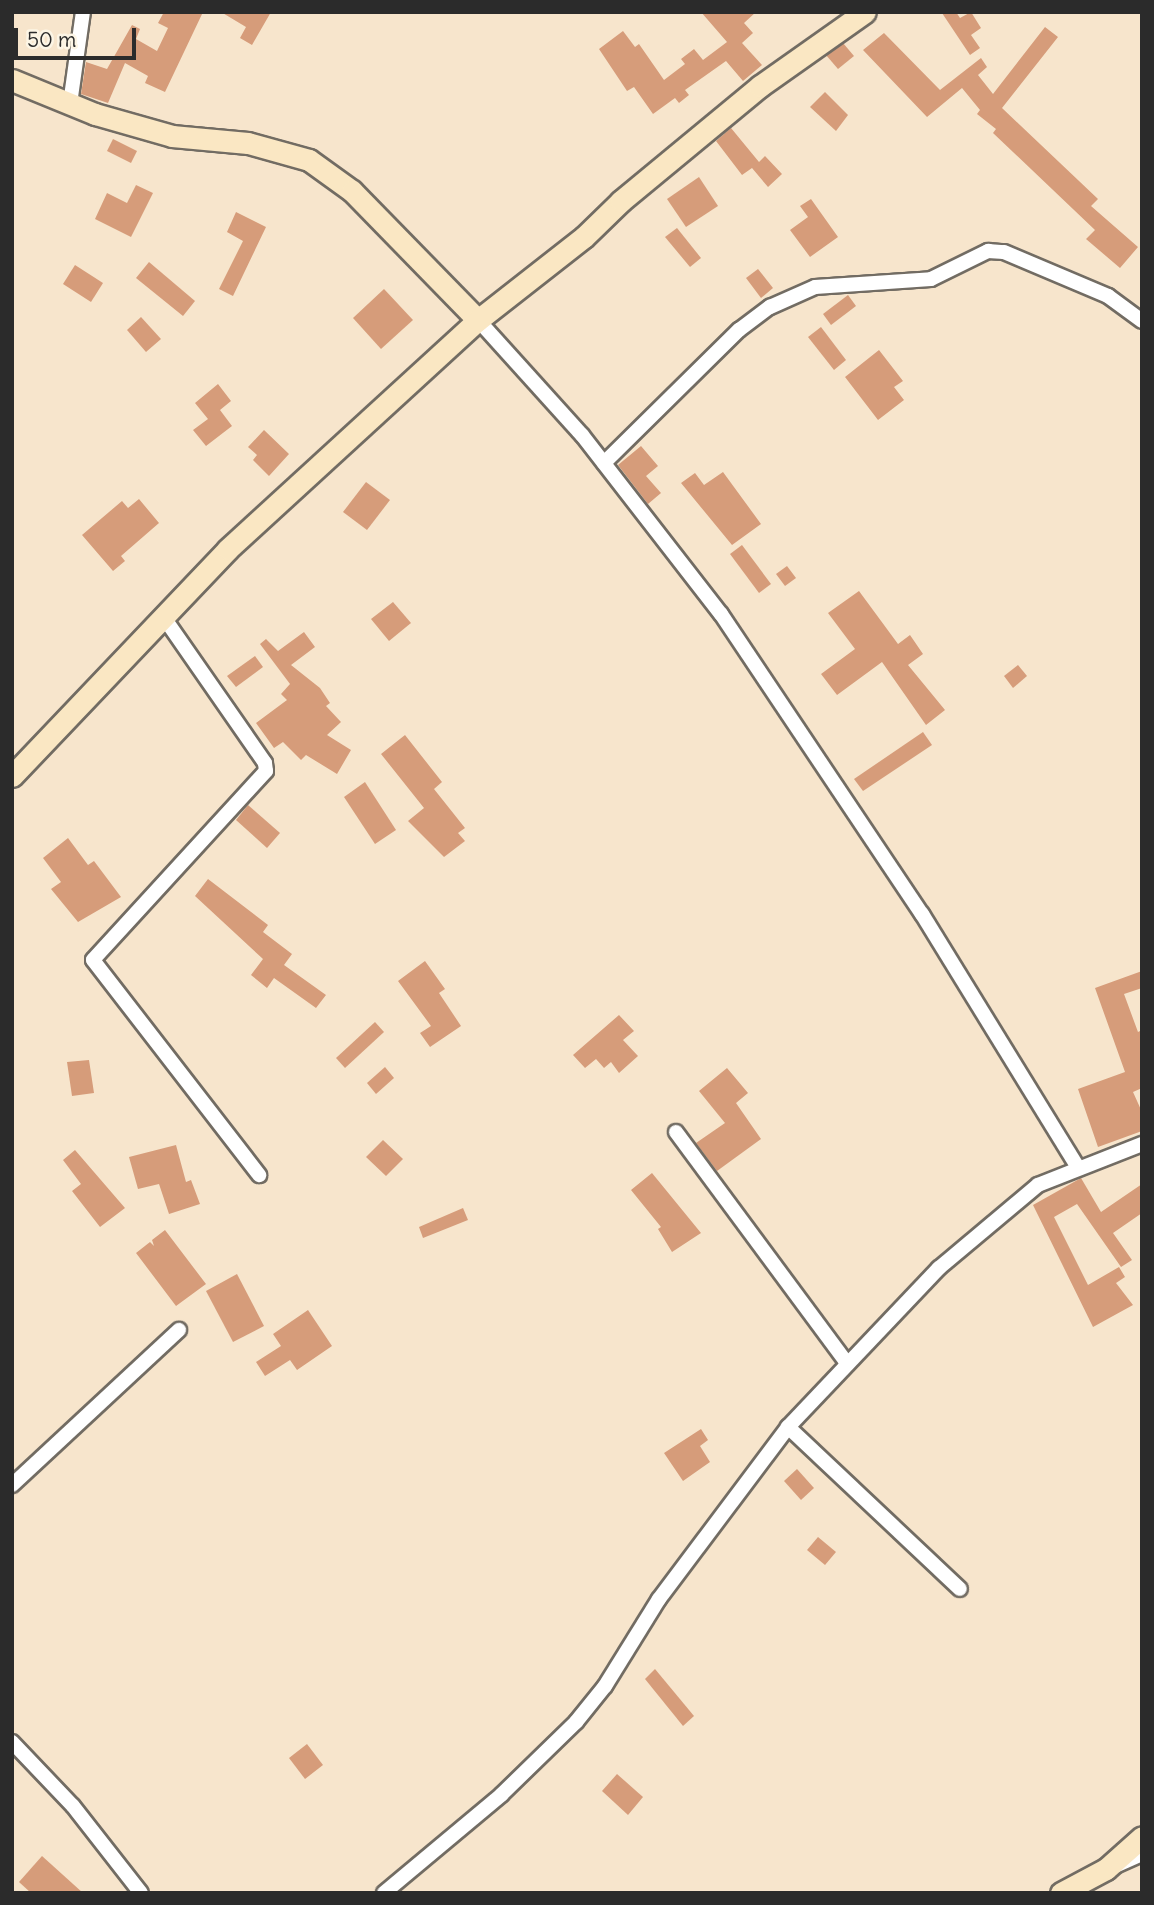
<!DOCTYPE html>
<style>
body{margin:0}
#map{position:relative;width:1154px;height:1905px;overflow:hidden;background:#f7e5cc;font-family:Delius,sans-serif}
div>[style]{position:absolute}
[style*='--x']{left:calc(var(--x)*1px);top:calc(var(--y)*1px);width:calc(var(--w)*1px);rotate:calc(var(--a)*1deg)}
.building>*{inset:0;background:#d69c7a}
.roads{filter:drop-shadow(2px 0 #726c63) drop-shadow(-2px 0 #726c63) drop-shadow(0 2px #726c63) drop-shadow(0 -2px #726c63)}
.street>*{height:14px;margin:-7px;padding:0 7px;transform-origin:7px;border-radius:7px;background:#fff}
.secondary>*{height:21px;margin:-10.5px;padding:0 10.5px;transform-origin:10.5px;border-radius:10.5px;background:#fae7c3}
span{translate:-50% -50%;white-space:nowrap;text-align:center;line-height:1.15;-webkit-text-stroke:5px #fcf5e5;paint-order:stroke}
.frame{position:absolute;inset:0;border:14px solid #2b2b2b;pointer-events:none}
.scale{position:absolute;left:14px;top:28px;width:122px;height:32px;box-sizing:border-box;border:4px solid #2b2b2b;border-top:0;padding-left:9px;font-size:21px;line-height:24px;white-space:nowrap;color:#2b2b2b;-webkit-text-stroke:5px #fcf5e5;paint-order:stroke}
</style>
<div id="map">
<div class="building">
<div style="clip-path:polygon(164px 12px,203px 12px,165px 92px,145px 83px,148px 76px,125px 63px,108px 103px,81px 94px,86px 62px,107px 69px,132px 25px,140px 29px,136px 39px,157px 51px,168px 28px,158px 23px)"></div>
<div style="clip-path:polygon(221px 12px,271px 12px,252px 45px,240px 38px,246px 27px)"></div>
<div style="clip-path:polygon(701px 12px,756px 12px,744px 23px,753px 33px,742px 43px,762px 65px,743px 81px,726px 61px,685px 90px,689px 95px,679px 103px,675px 98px,653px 114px,634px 87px,627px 91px,599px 49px,623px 31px,635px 47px,639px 44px,664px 80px,685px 64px,681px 59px,694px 49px,703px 60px,727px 42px)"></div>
<div style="clip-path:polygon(956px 12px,960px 18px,971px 12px,981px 28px,971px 35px,980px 48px,970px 55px,942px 13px)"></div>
<div style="clip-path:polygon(1045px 27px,1058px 37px,1002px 108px,1098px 199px,1091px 206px,1138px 247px,1120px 268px,1086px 239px,1095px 230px,993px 133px,996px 129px,977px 114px,980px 110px,962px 88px,927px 117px,863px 50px,884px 33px,940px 90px,981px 58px,987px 67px,978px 75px,993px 94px)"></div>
<div style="clip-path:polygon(843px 43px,854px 56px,838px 69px,826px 55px)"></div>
<div style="clip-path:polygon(825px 92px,848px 115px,836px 131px,810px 107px)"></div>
<div style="clip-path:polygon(731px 128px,759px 162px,765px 156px,782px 174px,768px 187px,752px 168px,742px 175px,716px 141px)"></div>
<div style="clip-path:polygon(113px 139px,137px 151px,131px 163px,107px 151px)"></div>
<div style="clip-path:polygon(699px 177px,718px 206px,686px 227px,667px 199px)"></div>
<div style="clip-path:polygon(136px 185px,153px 193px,131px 237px,95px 219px,107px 193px,127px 203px)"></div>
<div style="clip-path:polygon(811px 199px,838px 237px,810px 257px,790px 230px,808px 217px,800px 206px)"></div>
<div style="clip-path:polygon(236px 212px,266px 227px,233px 296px,219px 289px,243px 241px,227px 232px)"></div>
<div style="clip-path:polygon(677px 228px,701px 258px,690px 267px,665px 237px)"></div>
<div style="clip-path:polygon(149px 262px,195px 301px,183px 316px,136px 278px)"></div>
<div style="clip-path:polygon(75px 265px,103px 283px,91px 302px,63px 284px)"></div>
<div style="clip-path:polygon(758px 269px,773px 288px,761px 298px,746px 278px)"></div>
<div style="clip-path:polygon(384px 289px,413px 320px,381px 349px,353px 318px)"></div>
<div style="clip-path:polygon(848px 295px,856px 306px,831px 325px,823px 314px)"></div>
<div style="clip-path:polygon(141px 317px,161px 339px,146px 352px,127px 330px)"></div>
<div style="clip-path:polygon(821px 327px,846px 360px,834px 370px,808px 337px)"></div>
<div style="clip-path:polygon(879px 350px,903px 381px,894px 387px,904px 400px,878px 420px,845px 377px)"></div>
<div style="clip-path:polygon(218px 384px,231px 401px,220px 410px,232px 426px,206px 446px,193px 430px,208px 419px,195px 403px)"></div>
<div style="clip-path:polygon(264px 430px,289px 454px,269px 476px,253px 460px,257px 455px,248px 447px)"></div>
<div style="clip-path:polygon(641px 446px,658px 466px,646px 476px,661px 493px,648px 504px,618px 465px)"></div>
<div style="clip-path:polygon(723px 472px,761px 524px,732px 545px,681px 483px,695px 473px,704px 485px)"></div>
<div style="clip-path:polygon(366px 482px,390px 500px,367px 530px,343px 512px)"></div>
<div style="clip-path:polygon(139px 499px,159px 523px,121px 556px,125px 561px,113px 571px,82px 535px,122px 501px,128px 508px)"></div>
<div style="clip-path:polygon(742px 545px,771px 584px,759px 593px,730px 554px)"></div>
<div style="clip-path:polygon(787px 566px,796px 578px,785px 586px,776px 574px)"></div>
<div style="clip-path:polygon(859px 591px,898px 644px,910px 635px,923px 654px,908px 665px,945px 710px,926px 725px,882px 662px,837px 695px,821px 674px,855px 649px,828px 613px)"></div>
<div style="clip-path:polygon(393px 602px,411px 623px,389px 641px,371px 619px)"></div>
<div style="clip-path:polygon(304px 632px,315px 647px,291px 665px,320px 688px,330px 703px,326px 706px,341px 722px,327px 735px,351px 750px,337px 774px,306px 755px,301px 760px,283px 742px,274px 748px,256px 723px,287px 700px,281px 694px,290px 684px,260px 644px,266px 639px,278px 651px)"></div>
<div style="clip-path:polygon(255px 656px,263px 667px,236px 687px,227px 676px)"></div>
<div style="clip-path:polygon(1018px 665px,1027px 676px,1013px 688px,1004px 676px)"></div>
<div style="clip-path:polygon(923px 732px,932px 745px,863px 791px,854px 779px)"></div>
<div style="clip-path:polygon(405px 735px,442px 782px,434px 789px,465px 828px,458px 833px,465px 841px,444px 857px,408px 821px,424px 808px,381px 754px)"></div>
<div style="clip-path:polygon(365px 782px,396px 830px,375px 844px,344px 797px)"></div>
<div style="clip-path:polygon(248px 805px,280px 833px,267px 848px,236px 820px)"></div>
<div style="clip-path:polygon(68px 838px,88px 865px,94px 861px,121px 897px,78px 922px,51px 889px,61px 882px,43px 858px)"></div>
<div style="clip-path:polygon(208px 879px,268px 925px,263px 932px,292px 954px,284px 965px,326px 995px,316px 1008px,274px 978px,267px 988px,251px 975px,263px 959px,195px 896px)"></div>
<div style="clip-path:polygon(425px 961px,445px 989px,439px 993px,461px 1026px,430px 1047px,420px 1033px,431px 1026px,398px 981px)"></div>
<div style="clip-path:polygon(1142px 971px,1142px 988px,1124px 994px,1138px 1032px,1142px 1030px,1142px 1088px,1133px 1092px,1142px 1112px,1142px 1131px,1098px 1147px,1078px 1089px,1125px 1072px,1095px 988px)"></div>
<div style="clip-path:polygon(619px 1015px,634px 1031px,623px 1040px,638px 1056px,619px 1073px,611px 1062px,604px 1068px,596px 1059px,585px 1068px,573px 1055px)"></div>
<div style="clip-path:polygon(375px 1022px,384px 1032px,345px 1068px,336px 1058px)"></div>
<div style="clip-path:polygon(89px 1060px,94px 1093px,72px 1096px,67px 1062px)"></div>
<div style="clip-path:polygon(385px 1067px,394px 1078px,376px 1094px,367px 1083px)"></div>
<div style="clip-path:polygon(727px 1068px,748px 1093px,736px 1103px,761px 1139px,717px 1171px,696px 1143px,725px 1123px,699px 1091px)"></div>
<div style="clip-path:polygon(383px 1140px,403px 1159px,386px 1176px,366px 1157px)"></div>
<div style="clip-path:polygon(176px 1145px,186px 1182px,191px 1180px,200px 1204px,169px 1214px,159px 1184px,138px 1189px,129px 1157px)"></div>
<div style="clip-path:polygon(75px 1150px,125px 1208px,100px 1227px,72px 1191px,81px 1184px,63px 1160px)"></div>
<div style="clip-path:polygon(652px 1173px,701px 1233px,672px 1252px,658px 1229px,661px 1227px,631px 1190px)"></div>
<div style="clip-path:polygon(1081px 1178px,1101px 1212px,1142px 1184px,1142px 1213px,1113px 1233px,1132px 1260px,1121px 1267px,1077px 1204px,1054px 1217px,1088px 1285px,1119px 1267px,1125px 1277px,1116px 1283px,1133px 1305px,1093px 1327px,1033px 1205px)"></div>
<div style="clip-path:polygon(463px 1208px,468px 1220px,423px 1238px,419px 1227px)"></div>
<div style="clip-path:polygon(165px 1230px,206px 1284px,176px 1306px,136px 1253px,150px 1242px,154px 1246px,152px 1240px)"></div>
<div style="clip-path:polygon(237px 1274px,264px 1326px,233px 1342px,206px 1291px)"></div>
<div style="clip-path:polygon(308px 1310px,332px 1346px,297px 1370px,290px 1360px,265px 1376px,256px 1362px,281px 1346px,273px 1334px)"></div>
<div style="clip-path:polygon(701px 1429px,708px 1440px,700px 1446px,710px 1462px,683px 1481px,664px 1453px)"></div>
<div style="clip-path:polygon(797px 1469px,814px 1488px,801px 1500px,784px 1481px)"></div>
<div style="clip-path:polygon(818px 1537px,836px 1552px,825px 1565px,807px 1550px)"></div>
<div style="clip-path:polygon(655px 1669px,694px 1716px,683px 1726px,645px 1679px)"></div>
<div style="clip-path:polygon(307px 1744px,323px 1765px,305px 1779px,289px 1758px)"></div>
<div style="clip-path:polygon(617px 1774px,643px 1797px,628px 1815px,602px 1791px)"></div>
<div style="clip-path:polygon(42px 1856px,83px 1893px,31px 1893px,19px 1882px)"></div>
</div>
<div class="roads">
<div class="street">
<div style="--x:70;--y:104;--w:93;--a:-82"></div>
<div style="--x:478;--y:320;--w:155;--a:47.9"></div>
<div style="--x:582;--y:435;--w:227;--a:52.2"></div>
<div style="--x:721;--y:614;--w:361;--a:56.2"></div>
<div style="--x:922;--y:914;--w:298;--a:58.4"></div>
<div style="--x:604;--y:463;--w:190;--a:-44.6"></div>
<div style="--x:739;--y:330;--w:39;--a:-37"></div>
<div style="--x:770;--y:307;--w:49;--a:-24"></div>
<div style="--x:815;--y:287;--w:116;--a:-3.9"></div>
<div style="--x:931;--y:279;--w:64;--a:-26.2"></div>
<div style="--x:988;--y:251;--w:16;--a:4"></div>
<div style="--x:1004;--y:252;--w:113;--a:22.9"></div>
<div style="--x:1108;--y:296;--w:42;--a:36.3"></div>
<div style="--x:165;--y:619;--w:175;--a:55.2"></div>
<div style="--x:265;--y:763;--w:8;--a:83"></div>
<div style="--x:266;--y:771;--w:256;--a:132.5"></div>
<div style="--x:93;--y:960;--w:272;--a:52.3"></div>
<div style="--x:676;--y:1132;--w:287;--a:53.5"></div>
<div style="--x:788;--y:1427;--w:236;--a:43.3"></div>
<div style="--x:12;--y:1485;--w:228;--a:-42.9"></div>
<div style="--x:12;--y:1742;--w:88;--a:46.4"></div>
<div style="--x:73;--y:1806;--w:110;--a:52"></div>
<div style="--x:1117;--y:1865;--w:27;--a:-24"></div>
<div style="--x:384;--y:1893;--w:153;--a:-39.9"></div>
<div style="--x:501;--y:1795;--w:105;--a:-44.2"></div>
<div style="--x:576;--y:1722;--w:46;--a:-51.1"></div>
<div style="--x:605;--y:1686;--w:102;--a:-58.2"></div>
<div style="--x:659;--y:1599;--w:215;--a:-53.1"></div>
<div style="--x:788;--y:1427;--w:219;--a:-46.5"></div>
<div style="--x:939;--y:1268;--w:129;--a:-40"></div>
<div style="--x:1038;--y:1185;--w:112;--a:-21.5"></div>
</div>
<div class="secondary">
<div style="--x:12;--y:80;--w:90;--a:22.3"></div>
<div style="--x:95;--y:114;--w:80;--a:15.9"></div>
<div style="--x:172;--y:136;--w:76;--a:5.3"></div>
<div style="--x:248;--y:143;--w:63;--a:15.6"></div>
<div style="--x:309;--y:160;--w:53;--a:35.8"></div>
<div style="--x:352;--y:191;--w:180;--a:45.7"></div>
<div style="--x:12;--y:776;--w:313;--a:-46.4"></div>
<div style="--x:228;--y:549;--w:339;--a:-42.5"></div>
<div style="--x:478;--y:320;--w:135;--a:-38.1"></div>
<div style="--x:584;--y:237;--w:52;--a:-44.2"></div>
<div style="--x:621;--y:201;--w:180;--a:-39.6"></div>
<div style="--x:760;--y:86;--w:128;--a:-35.2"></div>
<div style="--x:1061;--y:1893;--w:51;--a:-28.1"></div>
<div style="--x:1106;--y:1869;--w:48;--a:-41.6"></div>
</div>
</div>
<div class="frame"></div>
<div class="scale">50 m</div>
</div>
